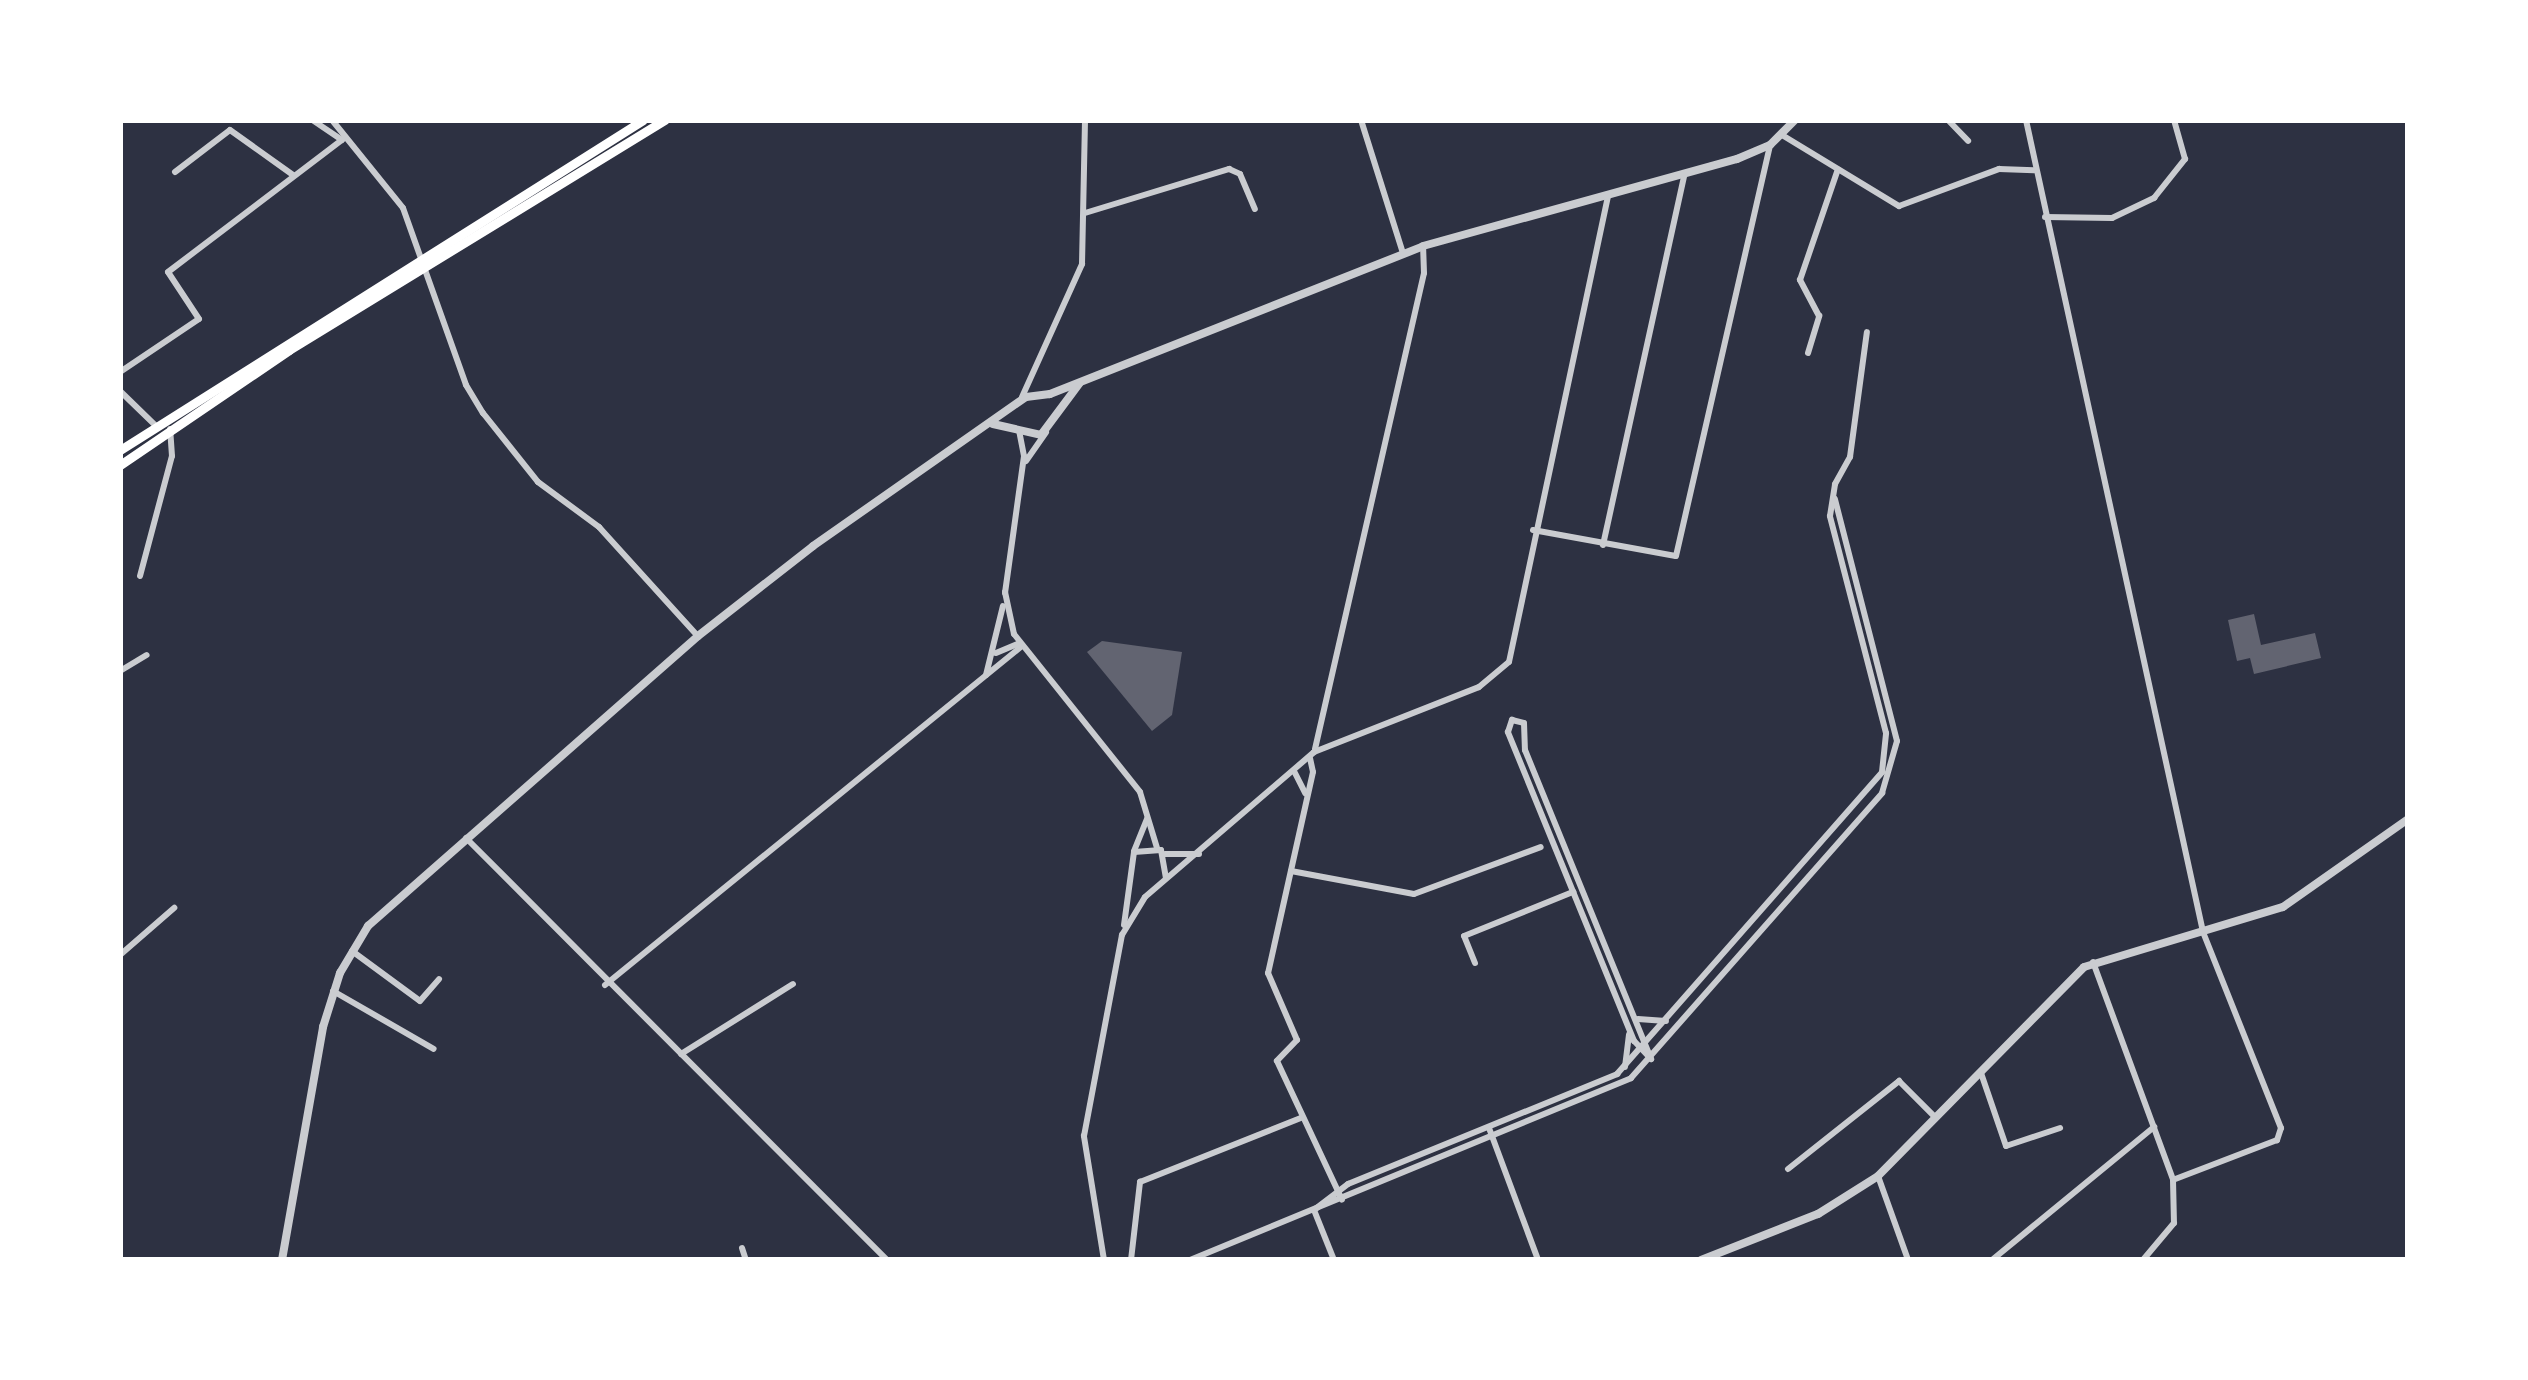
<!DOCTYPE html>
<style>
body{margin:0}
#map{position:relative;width:2528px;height:1380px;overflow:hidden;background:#2d3142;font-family:"Sofia Sans Condensed",sans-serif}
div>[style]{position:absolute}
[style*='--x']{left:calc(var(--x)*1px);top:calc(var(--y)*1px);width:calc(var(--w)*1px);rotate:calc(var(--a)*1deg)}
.building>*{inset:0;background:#626471}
.minor>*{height:6px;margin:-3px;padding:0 3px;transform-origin:3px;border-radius:3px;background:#caccd0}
.tertiary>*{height:8px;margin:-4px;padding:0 4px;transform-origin:4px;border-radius:4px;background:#caccd0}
.secondary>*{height:9px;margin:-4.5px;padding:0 4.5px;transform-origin:4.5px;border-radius:4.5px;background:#fff}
span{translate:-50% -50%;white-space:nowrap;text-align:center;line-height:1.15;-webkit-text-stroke:9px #fff;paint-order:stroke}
.frame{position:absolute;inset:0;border:123px solid #fff;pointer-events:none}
</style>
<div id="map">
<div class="building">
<div style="clip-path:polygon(2254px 614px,2261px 645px,2315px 633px,2321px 658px,2254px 674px,2250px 658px,2237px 661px,2228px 620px)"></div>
<div style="clip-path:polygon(1102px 641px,1182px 652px,1172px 715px,1152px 731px,1087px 652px)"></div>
</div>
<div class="minor">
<div style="--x:332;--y:120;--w:113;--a:51.1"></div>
<div style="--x:403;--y:208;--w:188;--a:70.4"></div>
<div style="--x:466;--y:385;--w:33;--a:59"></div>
<div style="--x:483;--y:413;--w:88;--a:51.4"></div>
<div style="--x:538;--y:482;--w:76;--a:36.4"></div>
<div style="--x:599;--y:527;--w:147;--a:47.8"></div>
<div style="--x:1361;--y:120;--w:139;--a:72.5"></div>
<div style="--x:1948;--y:120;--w:29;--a:46"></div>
<div style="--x:2026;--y:120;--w:831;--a:77.7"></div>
<div style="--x:2203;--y:932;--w:211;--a:68.3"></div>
<div style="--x:2281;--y:1128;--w:13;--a:108"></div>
<div style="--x:2277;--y:1140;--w:111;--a:159"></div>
<div style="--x:1782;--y:135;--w:137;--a:31.3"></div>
<div style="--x:1899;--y:206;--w:107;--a:-20.3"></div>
<div style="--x:1999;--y:169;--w:35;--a:2"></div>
<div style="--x:175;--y:172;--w:69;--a:-37.4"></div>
<div style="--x:230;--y:130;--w:77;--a:35.5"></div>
<div style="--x:1085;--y:213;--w:151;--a:-17"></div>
<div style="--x:1229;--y:169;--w:12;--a:24"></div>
<div style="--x:1240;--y:174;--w:38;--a:67"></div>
<div style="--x:2045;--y:217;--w:67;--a:0.9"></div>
<div style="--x:2112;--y:218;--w:47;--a:-25.5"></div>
<div style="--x:2154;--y:198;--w:50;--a:-51.5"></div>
<div style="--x:2185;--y:159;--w:41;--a:-105.8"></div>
<div style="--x:1808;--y:353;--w:39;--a:-73"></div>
<div style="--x:1819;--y:316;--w:41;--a:-117.8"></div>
<div style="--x:1800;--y:280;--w:117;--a:-71.1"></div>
<div style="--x:120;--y:372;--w:95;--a:-33.9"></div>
<div style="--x:199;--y:319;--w:56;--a:-123.4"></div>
<div style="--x:168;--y:272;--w:218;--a:-37.2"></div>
<div style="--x:342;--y:140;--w:36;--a:-146"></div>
<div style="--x:120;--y:391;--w:49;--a:44.2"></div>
<div style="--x:1022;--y:397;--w:146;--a:-65.7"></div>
<div style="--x:1082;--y:264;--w:144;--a:-88.8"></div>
<div style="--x:1026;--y:461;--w:35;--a:-55"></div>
<div style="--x:1533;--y:530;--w:145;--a:10.3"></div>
<div style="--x:1676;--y:556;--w:422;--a:-77.1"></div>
<div style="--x:1603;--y:545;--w:378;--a:-77.6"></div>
<div style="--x:140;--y:576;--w:124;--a:-75.1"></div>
<div style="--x:172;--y:456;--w:27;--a:-94"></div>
<div style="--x:1005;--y:592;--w:43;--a:77.9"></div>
<div style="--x:1014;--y:634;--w:202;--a:51.4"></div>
<div style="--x:1140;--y:792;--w:59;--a:73.1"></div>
<div style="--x:1005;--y:593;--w:138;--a:-82.1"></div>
<div style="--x:1024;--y:456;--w:26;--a:-101"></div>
<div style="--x:996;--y:653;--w:26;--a:-23"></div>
<div style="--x:120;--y:671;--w:31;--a:-31"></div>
<div style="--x:986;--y:675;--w:71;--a:-76.2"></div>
<div style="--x:1512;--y:720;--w:12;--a:14"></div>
<div style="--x:1524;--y:723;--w:27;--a:88"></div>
<div style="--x:1525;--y:750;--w:334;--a:67.8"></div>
<div style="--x:1651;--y:1059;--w:25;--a:-133"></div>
<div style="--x:1634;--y:1041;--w:334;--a:-112.2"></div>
<div style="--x:1508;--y:732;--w:13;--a:-72"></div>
<div style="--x:1315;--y:749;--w:488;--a:-77.1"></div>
<div style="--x:1424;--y:273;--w:26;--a:-92"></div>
<div style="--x:1310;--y:758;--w:14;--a:78"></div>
<div style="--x:1313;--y:772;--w:206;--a:102.6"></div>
<div style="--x:1268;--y:973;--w:73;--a:66.6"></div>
<div style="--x:1297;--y:1040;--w:29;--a:134"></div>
<div style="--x:1277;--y:1061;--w:153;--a:64.9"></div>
<div style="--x:1294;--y:771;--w:25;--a:63"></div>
<div style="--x:466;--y:838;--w:596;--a:45.07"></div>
<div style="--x:1134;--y:851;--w:35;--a:-68"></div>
<div style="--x:1165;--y:854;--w:34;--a:0"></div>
<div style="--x:1291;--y:871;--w:125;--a:10.6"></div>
<div style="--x:1414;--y:894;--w:135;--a:-20.3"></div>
<div style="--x:1124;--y:925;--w:74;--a:-82.2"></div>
<div style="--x:1134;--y:852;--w:27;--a:-4"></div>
<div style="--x:1161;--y:850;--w:28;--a:80"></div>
<div style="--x:352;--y:951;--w:84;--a:36.3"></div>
<div style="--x:420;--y:1001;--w:29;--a:-49"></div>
<div style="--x:120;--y:955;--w:72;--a:-41"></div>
<div style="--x:2093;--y:962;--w:232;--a:69.8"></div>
<div style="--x:2173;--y:1180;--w:43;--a:88.7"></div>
<div style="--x:2174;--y:1223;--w:48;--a:130"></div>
<div style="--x:1475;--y:963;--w:29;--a:-112"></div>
<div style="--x:1464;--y:936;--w:118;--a:-22"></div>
<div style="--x:605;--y:985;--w:537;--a:-39.11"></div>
<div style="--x:333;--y:991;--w:116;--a:29.9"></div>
<div style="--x:1638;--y:1019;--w:28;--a:4"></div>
<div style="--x:681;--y:1054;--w:132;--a:-32"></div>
<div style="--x:1625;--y:1067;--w:33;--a:-83"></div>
<div style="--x:1981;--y:1073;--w:77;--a:71.1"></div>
<div style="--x:2006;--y:1146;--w:57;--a:-18.4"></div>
<div style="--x:1489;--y:1128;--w:141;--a:69.6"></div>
<div style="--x:1788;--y:1169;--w:142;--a:-38.4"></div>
<div style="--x:1899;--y:1081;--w:51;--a:45"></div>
<div style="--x:1878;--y:1176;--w:89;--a:70.3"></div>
<div style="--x:1314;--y:1210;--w:43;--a:-37.4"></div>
<div style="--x:1348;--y:1184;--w:291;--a:-22.2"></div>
<div style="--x:1617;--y:1074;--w:402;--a:-48.7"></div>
<div style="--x:1882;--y:772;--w:39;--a:-84"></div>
<div style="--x:1886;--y:733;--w:224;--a:-104.5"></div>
<div style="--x:1830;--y:516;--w:32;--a:-81"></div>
<div style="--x:1835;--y:484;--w:31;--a:-61"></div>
<div style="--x:1850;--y:457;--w:126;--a:-82.3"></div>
<div style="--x:1314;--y:1210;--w:54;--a:68.2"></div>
<div style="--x:742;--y:1248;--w:13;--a:72"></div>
<div style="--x:1104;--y:1260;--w:126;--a:-99.2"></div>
<div style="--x:1084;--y:1136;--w:205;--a:-79.3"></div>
<div style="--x:1122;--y:935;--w:44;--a:-58.8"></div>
<div style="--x:1145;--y:897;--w:223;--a:-40.6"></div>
<div style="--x:1314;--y:752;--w:177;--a:-21.5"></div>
<div style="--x:1479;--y:687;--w:39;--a:-40"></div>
<div style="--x:1509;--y:662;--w:476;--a:-78"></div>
<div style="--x:1131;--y:1260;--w:79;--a:-83.4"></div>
<div style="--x:1140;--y:1182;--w:175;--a:-21.7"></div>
<div style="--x:1190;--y:1260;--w:477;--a:-22.4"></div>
<div style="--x:1631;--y:1078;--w:380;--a:-48.6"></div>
<div style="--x:1882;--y:793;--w:54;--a:-73.9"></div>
<div style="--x:1897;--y:741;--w:250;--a:-104.4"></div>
<div style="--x:1992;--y:1260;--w:210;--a:-39.4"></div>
</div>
<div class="tertiary">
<div style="--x:993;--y:424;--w:49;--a:12.9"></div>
<div style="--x:1041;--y:435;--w:64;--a:-53.3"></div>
<div style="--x:282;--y:1260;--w:237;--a:-80"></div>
<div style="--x:323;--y:1027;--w:57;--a:-72.5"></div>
<div style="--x:340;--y:973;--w:55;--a:-59.2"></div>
<div style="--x:368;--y:926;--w:439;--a:-41.3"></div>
<div style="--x:698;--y:636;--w:146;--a:-38"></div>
<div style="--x:813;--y:546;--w:260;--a:-35"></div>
<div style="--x:1026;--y:397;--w:24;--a:-7"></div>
<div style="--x:1050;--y:394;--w:401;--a:-21.6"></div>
<div style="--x:1423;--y:246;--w:326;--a:-15.5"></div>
<div style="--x:1737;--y:159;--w:36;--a:-23"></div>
<div style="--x:1770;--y:145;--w:35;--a:-45"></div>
<div style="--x:1701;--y:1260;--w:126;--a:-21.5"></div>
<div style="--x:1818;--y:1214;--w:71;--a:-32.3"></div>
<div style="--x:1878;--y:1176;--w:293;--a:-45.4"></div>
<div style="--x:2084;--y:967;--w:208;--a:-16.8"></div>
<div style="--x:2283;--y:907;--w:153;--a:-35.1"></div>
</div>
<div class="secondary">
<div style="--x:120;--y:450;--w:618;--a:-32.25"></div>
<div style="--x:120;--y:465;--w:204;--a:-34.2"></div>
<div style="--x:289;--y:350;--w:441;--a:-31.5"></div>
</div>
<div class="frame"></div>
</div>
